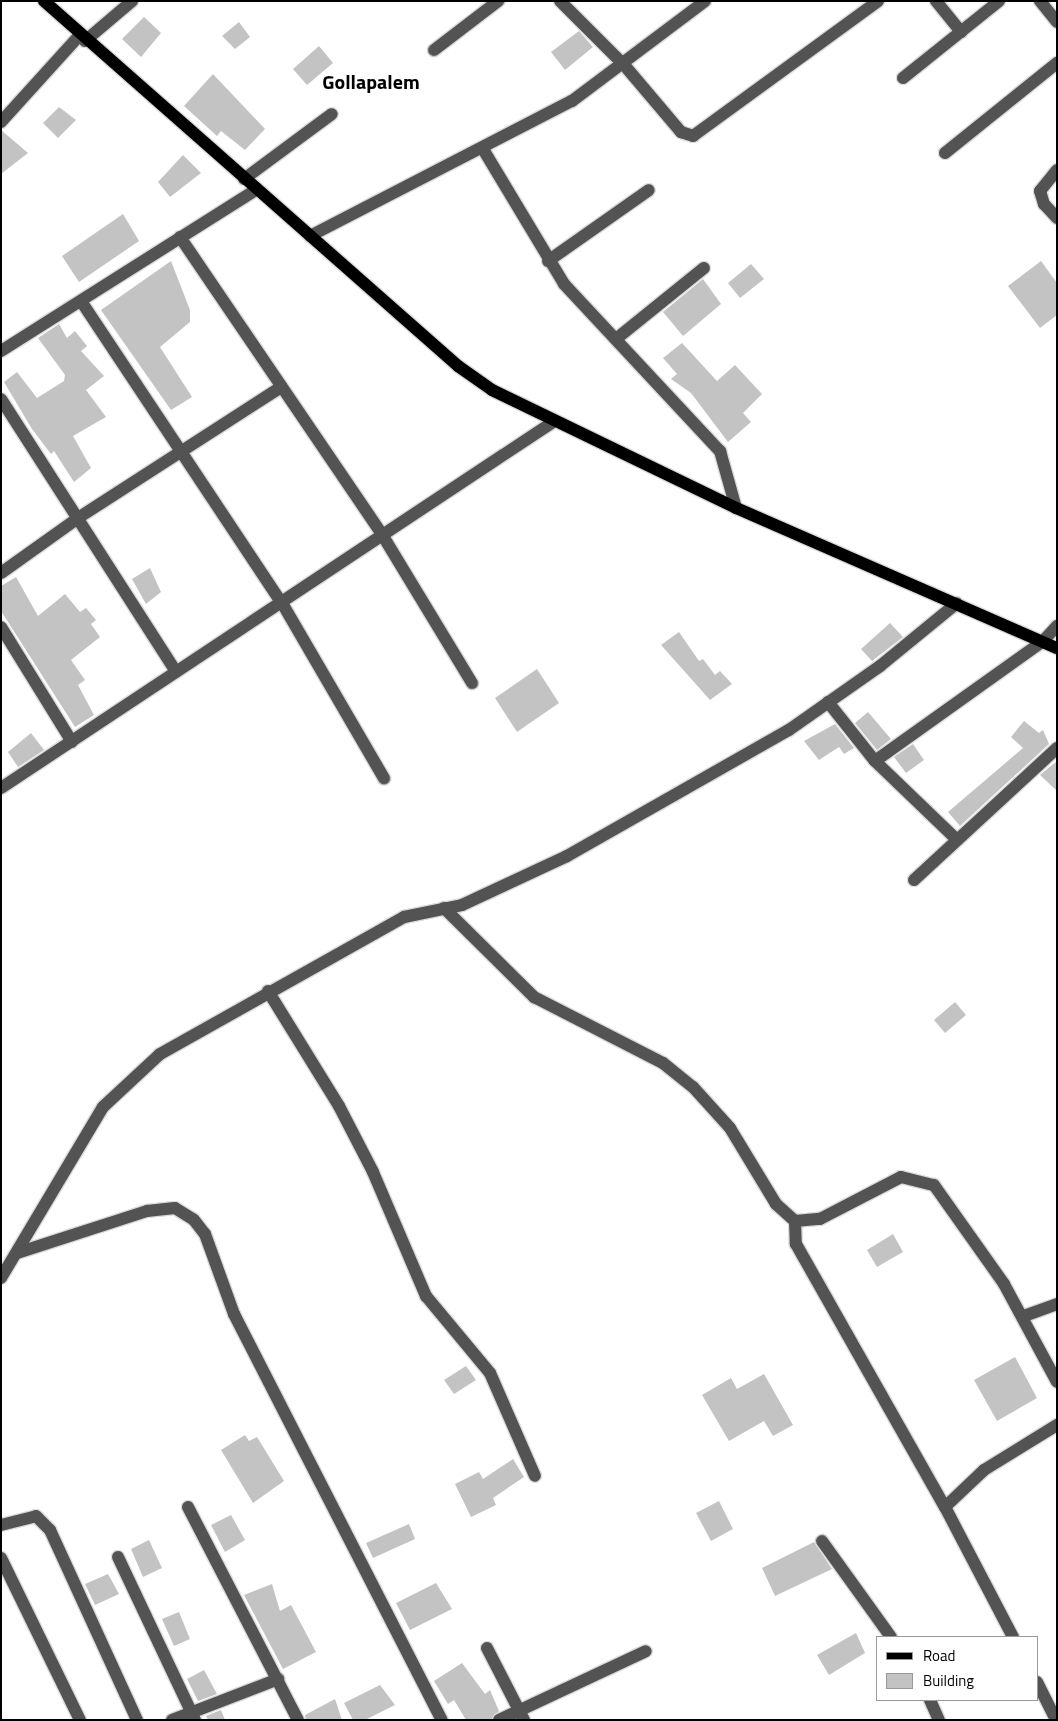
<!DOCTYPE html>
<style>
body{margin:0}
#map{position:relative;width:1058px;height:1721px;overflow:hidden;background:#fff;font-family:"Titillium Web",sans-serif}
div>[style]{position:absolute}
[style*='--x']{left:calc(var(--x)*1px);top:calc(var(--y)*1px);width:calc(var(--w)*1px);rotate:calc(var(--a)*1deg)}
.building>*{inset:0;background:#c3c3c3}
.roads{filter:drop-shadow(1px 0 #dbdbdb) drop-shadow(-1px 0 #dbdbdb) drop-shadow(0 1px #dbdbdb) drop-shadow(0 -1px #dbdbdb)}
.minor>*{height:12px;margin:-6px;padding:0 6px;transform-origin:6px;border-radius:6px;background:#535353}
.major>*{height:12px;margin:-6px;padding:0 6px;transform-origin:6px;border-radius:6px;background:#000}
span{translate:-50% -50%;white-space:nowrap;text-align:center;line-height:1.15;-webkit-text-stroke:4px #fff;paint-order:stroke}
.quarter-label{font-size:20px;color:#000;font-weight:700}
.frame{position:absolute;inset:0;border:2px solid #000;pointer-events:none}
.legend{position:absolute;left:876px;top:1636px;width:162px;height:65px;box-sizing:border-box;background:#fff;border:1px solid #999;margin:0;padding:6px 9px;list-style:none;font-size:15px;color:#000}
.legend li{display:flex;align-items:center;gap:10px;height:25px}
.legend b{width:25px;border:1px solid #999}
</style>
<div id="map">
<div class="building">
<div style="clip-path:polygon(144px 17px,161px 33px,141px 57px,122px 39px)"></div>
<div style="clip-path:polygon(239px 22px,250px 37px,235px 49px,222px 36px)"></div>
<div style="clip-path:polygon(579px 31px,593px 47px,565px 70px,551px 52px)"></div>
<div style="clip-path:polygon(319px 46px,333px 63px,307px 85px,293px 69px)"></div>
<div style="clip-path:polygon(213px 74px,265px 129px,245px 150px,221px 131px,217px 136px,184px 106px)"></div>
<div style="clip-path:polygon(59px 107px,76px 120px,58px 138px,43px 123px)"></div>
<div style="clip-path:polygon(1px 130px,28px 153px,1px 174px)"></div>
<div style="clip-path:polygon(183px 155px,201px 173px,170px 197px,158px 182px)"></div>
<div style="clip-path:polygon(123px 214px,139px 241px,79px 282px,62px 256px)"></div>
<div style="clip-path:polygon(171px 261px,190px 310px,190px 322px,160px 347px,192px 397px,171px 410px,101px 310px)"></div>
<div style="clip-path:polygon(1041px 261px,1057px 283px,1057px 315px,1040px 328px,1008px 286px)"></div>
<div style="clip-path:polygon(751px 264px,764px 279px,740px 298px,728px 283px)"></div>
<div style="clip-path:polygon(703px 279px,721px 304px,683px 336px,663px 312px)"></div>
<div style="clip-path:polygon(59px 324px,67px 338px,75px 331px,87px 346px,81px 351px,104px 376px,86px 390px,106px 417px,73px 436px,91px 468px,74px 482px,54px 451px,51px 454px,32px 429px,4px 382px,17px 372px,37px 398px,64px 381px,65px 375px,38px 338px)"></div>
<div style="clip-path:polygon(682px 343px,717px 381px,735px 365px,762px 394px,743px 413px,751px 422px,728px 442px,691px 393px,671px 379px,677px 374px,663px 358px)"></div>
<div style="clip-path:polygon(150px 568px,161px 592px,146px 604px,132px 579px)"></div>
<div style="clip-path:polygon(16px 577px,38px 616px,65px 594px,80px 612px,86px 608px,96px 620px,91px 624px,100px 637px,71px 660px,85px 680px,78px 685px,94px 715px,75px 727px,1px 611px,1px 586px)"></div>
<div style="clip-path:polygon(890px 623px,903px 637px,872px 661px,861px 649px)"></div>
<div style="clip-path:polygon(679px 632px,699px 661px,703px 659px,715px 675px,720px 671px,732px 684px,710px 700px,661px 645px)"></div>
<div style="clip-path:polygon(537px 669px,559px 703px,517px 732px,495px 698px)"></div>
<div style="clip-path:polygon(868px 712px,891px 739px,877px 750px,855px 723px)"></div>
<div style="clip-path:polygon(1024px 721px,1039px 733px,1043px 730px,1049px 744px,960px 826px,948px 812px,1023px 748px,1011px 737px)"></div>
<div style="clip-path:polygon(835px 724px,854px 748px,844px 754px,839px 747px,819px 760px,804px 741px)"></div>
<div style="clip-path:polygon(31px 733px,44px 750px,18px 767px,8px 752px)"></div>
<div style="clip-path:polygon(913px 744px,924px 760px,906px 773px,894px 757px)"></div>
<div style="clip-path:polygon(1057px 761px,1057px 791px,1040px 775px)"></div>
<div style="clip-path:polygon(955px 1002px,966px 1015px,945px 1033px,934px 1020px)"></div>
<div style="clip-path:polygon(893px 1234px,903px 1252px,877px 1267px,867px 1250px)"></div>
<div style="clip-path:polygon(1015px 1357px,1037px 1398px,997px 1421px,974px 1380px)"></div>
<div style="clip-path:polygon(466px 1366px,476px 1380px,454px 1394px,444px 1380px)"></div>
<div style="clip-path:polygon(764px 1374px,793px 1425px,773px 1436px,764px 1421px,729px 1441px,702px 1395px,731px 1378px,737px 1389px)"></div>
<div style="clip-path:polygon(245px 1435px,249px 1441px,257px 1437px,284px 1481px,253px 1503px,221px 1450px)"></div>
<div style="clip-path:polygon(513px 1459px,524px 1477px,493px 1498px,496px 1505px,471px 1517px,455px 1484px,479px 1472px,483px 1479px)"></div>
<div style="clip-path:polygon(719px 1501px,733px 1529px,711px 1541px,696px 1513px)"></div>
<div style="clip-path:polygon(231px 1515px,245px 1540px,225px 1552px,211px 1525px)"></div>
<div style="clip-path:polygon(409px 1524px,415px 1539px,373px 1558px,366px 1543px)"></div>
<div style="clip-path:polygon(149px 1540px,162px 1568px,143px 1577px,131px 1549px)"></div>
<div style="clip-path:polygon(814px 1542px,832px 1569px,775px 1596px,762px 1568px)"></div>
<div style="clip-path:polygon(108px 1574px,119px 1594px,95px 1605px,85px 1584px)"></div>
<div style="clip-path:polygon(436px 1583px,452px 1609px,410px 1630px,396px 1603px)"></div>
<div style="clip-path:polygon(272px 1584px,280px 1611px,291px 1605px,316px 1652px,283px 1669px,244px 1595px)"></div>
<div style="clip-path:polygon(179px 1612px,190px 1639px,174px 1646px,162px 1619px)"></div>
<div style="clip-path:polygon(856px 1633px,865px 1653px,829px 1675px,817px 1655px)"></div>
<div style="clip-path:polygon(462px 1663px,485px 1694px,490px 1690px,499px 1711px,491px 1720px,466px 1720px,454px 1700px,448px 1704px,434px 1681px)"></div>
<div style="clip-path:polygon(204px 1670px,217px 1694px,198px 1701px,187px 1679px)"></div>
<div style="clip-path:polygon(380px 1685px,395px 1705px,365px 1720px,353px 1720px,344px 1703px)"></div>
<div style="clip-path:polygon(335px 1699px,342px 1720px,306px 1720px,305px 1715px)"></div>
<div style="clip-path:polygon(221px 1710px,225px 1720px,208px 1720px,206px 1716px)"></div>
</div>
<div class="roads">
<div class="minor">
<div style="--x:560;--y:1;--w:92;--a:45"></div>
<div style="--x:625;--y:66;--w:87;--a:49.7"></div>
<div style="--x:681;--y:132;--w:13;--a:18"></div>
<div style="--x:693;--y:136;--w:229;--a:-36.1"></div>
<div style="--x:936;--y:1;--w:40;--a:51"></div>
<div style="--x:1040;--y:1;--w:27;--a:51"></div>
<div style="--x:85;--y:41;--w:62;--a:-40.4"></div>
<div style="--x:434;--y:50;--w:81;--a:-37.4"></div>
<div style="--x:903;--y:78;--w:123;--a:-38.7"></div>
<div style="--x:1;--y:122;--w:116;--a:-47.8"></div>
<div style="--x:483;--y:149;--w:157;--a:59"></div>
<div style="--x:564;--y:284;--w:229;--a:47"></div>
<div style="--x:720;--y:451;--w:59;--a:74.3"></div>
<div style="--x:945;--y:153;--w:144;--a:-38.8"></div>
<div style="--x:1057;--y:170;--w:27;--a:129"></div>
<div style="--x:1040;--y:191;--w:14;--a:73"></div>
<div style="--x:1044;--y:204;--w:19;--a:47"></div>
<div style="--x:244;--y:179;--w:109;--a:-36.5"></div>
<div style="--x:310;--y:236;--w:295;--a:-27.3"></div>
<div style="--x:572;--y:101;--w:166;--a:-36.9"></div>
<div style="--x:180;--y:237;--w:361;--a:55.8"></div>
<div style="--x:383;--y:536;--w:172;--a:58.8"></div>
<div style="--x:548;--y:261;--w:123;--a:-35.1"></div>
<div style="--x:81;--y:301;--w:363;--a:56.4"></div>
<div style="--x:282;--y:603;--w:203;--a:59.8"></div>
<div style="--x:616;--y:339;--w:113;--a:-38.9"></div>
<div style="--x:1;--y:351;--w:302;--a:-32.3"></div>
<div style="--x:1;--y:399;--w:324;--a:57.3"></div>
<div style="--x:1;--y:573;--w:95;--a:-35.5"></div>
<div style="--x:78;--y:518;--w:242;--a:-32.8"></div>
<div style="--x:1;--y:627;--w:135;--a:58.3"></div>
<div style="--x:828;--y:702;--w:75;--a:51.5"></div>
<div style="--x:875;--y:761;--w:114;--a:43.9"></div>
<div style="--x:875;--y:761;--w:206;--a:-35.5"></div>
<div style="--x:1043;--y:641;--w:21;--a:-47"></div>
<div style="--x:1;--y:788;--w:662;--a:-33.55"></div>
<div style="--x:914;--y:880;--w:195;--a:-42.7"></div>
<div style="--x:444;--y:908;--w:127;--a:44.7"></div>
<div style="--x:534;--y:997;--w:145;--a:27.1"></div>
<div style="--x:663;--y:1063;--w:38;--a:39"></div>
<div style="--x:693;--y:1087;--w:55;--a:47.9"></div>
<div style="--x:730;--y:1128;--w:89;--a:58.8"></div>
<div style="--x:776;--y:1204;--w:25;--a:42"></div>
<div style="--x:795;--y:1221;--w:25;--a:-5"></div>
<div style="--x:820;--y:1219;--w:91;--a:-27.4"></div>
<div style="--x:901;--y:1177;--w:34;--a:14"></div>
<div style="--x:934;--y:1185;--w:121;--a:54.7"></div>
<div style="--x:1004;--y:1284;--w:111;--a:61.6"></div>
<div style="--x:268;--y:991;--w:135;--a:58.3"></div>
<div style="--x:339;--y:1106;--w:74;--a:62.7"></div>
<div style="--x:373;--y:1172;--w:135;--a:66.9"></div>
<div style="--x:426;--y:1296;--w:100;--a:50.3"></div>
<div style="--x:490;--y:1373;--w:112;--a:66.4"></div>
<div style="--x:795;--y:1221;--w:23;--a:88"></div>
<div style="--x:796;--y:1244;--w:302;--a:60.5"></div>
<div style="--x:945;--y:1507;--w:147;--a:62.4"></div>
<div style="--x:17;--y:1253;--w:137;--a:-17.9"></div>
<div style="--x:147;--y:1211;--w:28;--a:-6"></div>
<div style="--x:175;--y:1208;--w:22;--a:32"></div>
<div style="--x:194;--y:1220;--w:18;--a:52"></div>
<div style="--x:205;--y:1234;--w:85;--a:70.1"></div>
<div style="--x:234;--y:1314;--w:456;--a:62.9"></div>
<div style="--x:1;--y:1278;--w:199;--a:-59.2"></div>
<div style="--x:103;--y:1107;--w:78;--a:-42.9"></div>
<div style="--x:160;--y:1054;--w:280;--a:-29.3"></div>
<div style="--x:404;--y:917;--w:59;--a:-11.7"></div>
<div style="--x:462;--y:905;--w:116;--a:-25"></div>
<div style="--x:567;--y:856;--w:255;--a:-29.6"></div>
<div style="--x:789;--y:730;--w:111;--a:-35.1"></div>
<div style="--x:880;--y:666;--w:99;--a:-39.3"></div>
<div style="--x:1024;--y:1316;--w:35;--a:-20"></div>
<div style="--x:188;--y:1507;--w:240;--a:62.7"></div>
<div style="--x:945;--y:1507;--w:54;--a:-43.5"></div>
<div style="--x:984;--y:1470;--w:86;--a:-31.7"></div>
<div style="--x:1;--y:1525;--w:36;--a:-14"></div>
<div style="--x:36;--y:1516;--w:20;--a:45"></div>
<div style="--x:50;--y:1530;--w:209;--a:65.4"></div>
<div style="--x:822;--y:1541;--w:118;--a:54.3"></div>
<div style="--x:118;--y:1557;--w:180;--a:64.7"></div>
<div style="--x:1;--y:1558;--w:180;--a:64"></div>
<div style="--x:487;--y:1648;--w:81;--a:62.8"></div>
<div style="--x:1037;--y:1682;--w:42;--a:63.4"></div>
<div style="--x:930;--y:1700;--w:22;--a:66"></div>
<div style="--x:172;--y:1720;--w:114;--a:-21.1"></div>
<div style="--x:499;--y:1720;--w:162;--a:-25.1"></div>
</div>
<div class="major">
<div style="--x:44;--y:1;--w:552;--a:41.4"></div>
<div style="--x:458;--y:366;--w:42;--a:35.2"></div>
<div style="--x:492;--y:390;--w:271;--a:25.8"></div>
<div style="--x:736;--y:508;--w:350;--a:23.6"></div>
</div>
</div>
<div class="quarter-label">
<span style="left:371px;top:81px">Gollapalem</span>
</div>
<div class="frame"></div>
<ul class="legend">
<li><b style="height:6px;background:#000"></b>Road</li>
<li><b style="height:14px;background:#c3c3c3"></b>Building</li>
</ul>
</div>
